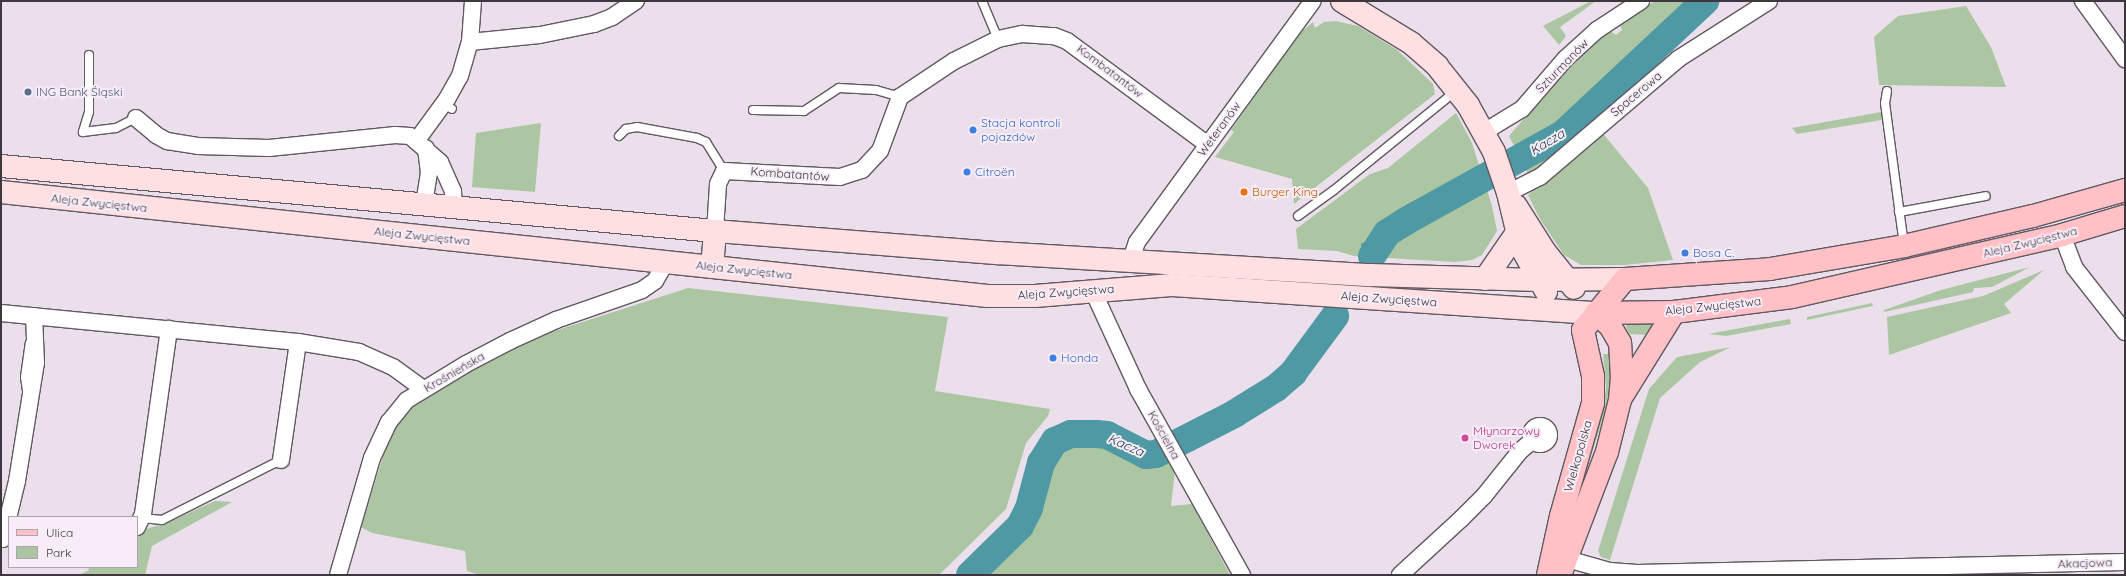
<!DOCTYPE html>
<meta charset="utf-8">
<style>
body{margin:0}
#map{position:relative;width:2126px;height:576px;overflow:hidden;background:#eadfeb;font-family:Quicksand,sans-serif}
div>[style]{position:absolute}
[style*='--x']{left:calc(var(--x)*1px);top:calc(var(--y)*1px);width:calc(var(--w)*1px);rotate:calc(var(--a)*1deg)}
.green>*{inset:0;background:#acc6a3}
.stream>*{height:4.5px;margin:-2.25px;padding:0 2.25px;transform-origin:2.25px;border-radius:2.25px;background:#4f99a5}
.river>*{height:28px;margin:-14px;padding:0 14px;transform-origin:14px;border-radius:14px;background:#4f99a5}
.roads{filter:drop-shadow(1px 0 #615862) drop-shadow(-1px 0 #615862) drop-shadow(0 1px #615862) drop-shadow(0 -1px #615862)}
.lane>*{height:8px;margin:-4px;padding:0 4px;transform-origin:4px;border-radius:4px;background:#fff}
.street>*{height:16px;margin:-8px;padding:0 8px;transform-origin:8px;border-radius:8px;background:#fff}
.street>.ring{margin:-8px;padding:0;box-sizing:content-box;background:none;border:16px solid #fff;border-radius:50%}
.secondary>*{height:22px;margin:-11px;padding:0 11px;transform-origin:11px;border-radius:11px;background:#ffe0e2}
.primary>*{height:22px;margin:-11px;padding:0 11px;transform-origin:11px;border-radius:11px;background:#ffc1c6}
.dots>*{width:11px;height:11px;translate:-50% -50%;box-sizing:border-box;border:2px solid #f7ecf8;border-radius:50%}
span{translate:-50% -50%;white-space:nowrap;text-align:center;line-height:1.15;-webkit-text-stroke:4px #f7ecf8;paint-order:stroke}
.street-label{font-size:12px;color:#3c383d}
.service-label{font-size:12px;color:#4e5e75}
.left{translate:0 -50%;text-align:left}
.shop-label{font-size:12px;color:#366cbe}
.food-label{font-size:12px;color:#c56008}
.hotel-label{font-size:12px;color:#b23c85}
.water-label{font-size:13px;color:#193d42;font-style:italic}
.frame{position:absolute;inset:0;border:2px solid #3c383d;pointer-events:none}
.legend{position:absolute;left:8px;top:516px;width:130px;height:52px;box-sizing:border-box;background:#f7ecf8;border:1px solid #aca4ad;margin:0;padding:5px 7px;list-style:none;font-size:12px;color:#3c383d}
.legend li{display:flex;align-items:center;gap:8px;height:20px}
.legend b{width:20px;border:1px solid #aca4ad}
</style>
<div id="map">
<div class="green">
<div style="clip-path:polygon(1591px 1px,1596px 1px,1560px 27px,1566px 36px,1559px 45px,1543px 26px)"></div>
<div style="clip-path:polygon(1655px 1px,1700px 1px,1696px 6px,1700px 13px,1690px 28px,1642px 66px,1585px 124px,1529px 176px,1509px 136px,1578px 57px,1609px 30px,1616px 35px,1622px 30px,1620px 24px)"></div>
<div style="clip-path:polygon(1966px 6px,1991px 47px,2006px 87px,1879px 85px,1874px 37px,1898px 16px)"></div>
<div style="clip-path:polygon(1335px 21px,1358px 26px,1397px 50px,1433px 84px,1435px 94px,1294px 204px,1292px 179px,1215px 157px,1234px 132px,1231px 130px,1300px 33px,1313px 22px,1315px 28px,1324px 22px)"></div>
<div style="clip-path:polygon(1881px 112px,1882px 120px,1797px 134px,1792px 128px)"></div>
<div style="clip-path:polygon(1456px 113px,1472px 143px,1492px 206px,1497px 231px,1482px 255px,1472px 260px,1455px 262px,1354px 256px,1337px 251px,1298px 249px,1296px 229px,1370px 174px,1388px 168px)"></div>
<div style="clip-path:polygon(541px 123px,535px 192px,472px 187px,476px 133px)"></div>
<div style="clip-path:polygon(1600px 130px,1648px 188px,1673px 260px,1624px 265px,1581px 265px,1564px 255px,1540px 219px,1528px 195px)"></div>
<div style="clip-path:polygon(2030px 267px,1992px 287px,1974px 288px,1973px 292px,1884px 312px,1884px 310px,1941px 290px)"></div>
<div style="clip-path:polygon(2044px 270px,2004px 304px,2011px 313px,1889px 355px,1887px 317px,1983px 296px)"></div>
<div style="clip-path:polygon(688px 288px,948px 317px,935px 391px,1050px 409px,1048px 416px,1026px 443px,1006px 509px,939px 575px,480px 575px,467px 571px,465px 551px,372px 533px,361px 527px,384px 453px,395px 427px,418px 402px,494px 356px,539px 336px)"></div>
<div style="clip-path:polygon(1872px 303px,1873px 306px,1807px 320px,1807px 317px)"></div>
<div style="clip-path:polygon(1790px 319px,1791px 324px,1726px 336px,1708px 334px)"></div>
<div style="clip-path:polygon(1658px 323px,1648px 335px,1629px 334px,1626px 327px,1627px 324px)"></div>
<div style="clip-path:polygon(1731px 347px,1700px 362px,1660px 398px,1610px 560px,1601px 557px,1598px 551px,1649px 389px,1677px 357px)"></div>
<div style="clip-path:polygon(1603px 354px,1612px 354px,1609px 399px,1572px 518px,1604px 402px,1606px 387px)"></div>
<div style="clip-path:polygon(1080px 436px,1107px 438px,1141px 459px,1153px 461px,1166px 454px,1175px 470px,1171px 506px,1192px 504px,1230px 575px,979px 575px,1022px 529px,1033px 513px,1056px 444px)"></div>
<div style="clip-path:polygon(215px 501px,232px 502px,152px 546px,145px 575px,79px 575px,89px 570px,88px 567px,137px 567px,137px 532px,169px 522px)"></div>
</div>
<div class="stream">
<div style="--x:1363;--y:245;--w:20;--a:-15"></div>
</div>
<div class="river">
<div style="--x:1372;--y:256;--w:27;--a:-57"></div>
<div style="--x:1387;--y:233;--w:22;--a:-32"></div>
<div style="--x:1406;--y:221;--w:179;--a:-29"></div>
<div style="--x:1563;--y:134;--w:195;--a:-43.1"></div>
<div style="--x:970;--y:575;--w:70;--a:-44.4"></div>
<div style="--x:1020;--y:526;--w:20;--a:-63"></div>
<div style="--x:1029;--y:508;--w:47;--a:-75.1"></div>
<div style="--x:1041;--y:463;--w:26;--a:-58"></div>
<div style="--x:1055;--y:441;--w:17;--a:-24"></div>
<div style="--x:1071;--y:434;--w:25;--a:0"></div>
<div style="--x:1096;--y:434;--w:11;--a:5"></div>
<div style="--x:1107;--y:435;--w:44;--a:27.1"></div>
<div style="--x:1146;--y:455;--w:10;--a:-6"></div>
<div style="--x:1156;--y:454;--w:88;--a:-27.1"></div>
<div style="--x:1234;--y:414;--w:49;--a:-31.8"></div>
<div style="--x:1276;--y:388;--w:23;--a:-41"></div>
<div style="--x:1293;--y:373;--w:71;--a:-53.6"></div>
</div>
<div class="roads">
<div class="lane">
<div style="--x:982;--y:1;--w:41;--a:67.2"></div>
<div style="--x:89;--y:55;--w:57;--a:90"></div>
<div style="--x:89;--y:112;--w:21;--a:107"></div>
<div style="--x:83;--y:132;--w:33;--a:-7"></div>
<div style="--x:116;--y:128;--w:22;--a:-27"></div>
<div style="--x:1887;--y:91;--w:12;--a:99"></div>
<div style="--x:1885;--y:103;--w:143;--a:82.4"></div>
<div style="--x:443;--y:104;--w:10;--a:29"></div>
<div style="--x:753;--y:110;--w:51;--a:1.1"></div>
<div style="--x:804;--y:111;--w:42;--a:-33.3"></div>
<div style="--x:839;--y:88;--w:37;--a:3"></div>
<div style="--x:876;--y:90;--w:25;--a:16"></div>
<div style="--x:619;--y:136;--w:10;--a:-45"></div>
<div style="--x:626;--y:129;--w:11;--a:-10"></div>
<div style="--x:637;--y:127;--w:61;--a:10.4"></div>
<div style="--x:697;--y:138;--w:10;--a:24"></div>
<div style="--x:706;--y:142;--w:34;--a:58"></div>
<div style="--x:1899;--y:212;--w:88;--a:-10.4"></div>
<div style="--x:1298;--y:216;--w:44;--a:-35.8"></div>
<div style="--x:1334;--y:190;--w:157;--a:-39.1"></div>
<div style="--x:27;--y:391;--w:14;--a:-98"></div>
<div style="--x:25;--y:377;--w:34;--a:-82"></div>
<div style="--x:142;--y:518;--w:20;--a:6"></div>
<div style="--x:162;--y:520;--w:133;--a:-26.8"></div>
</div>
<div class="street">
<div style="--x:2083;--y:1;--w:72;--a:54.1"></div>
<div style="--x:470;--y:42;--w:70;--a:-5.7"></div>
<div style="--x:540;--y:35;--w:55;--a:-11.5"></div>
<div style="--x:594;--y:24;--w:19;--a:-21"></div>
<div style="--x:612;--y:17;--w:29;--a:-34"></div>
<div style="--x:136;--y:118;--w:26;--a:40"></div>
<div style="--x:156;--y:135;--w:13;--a:29"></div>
<div style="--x:167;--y:141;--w:31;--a:9"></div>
<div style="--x:198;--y:146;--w:71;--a:1.6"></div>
<div style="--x:269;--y:148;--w:127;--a:-5.9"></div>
<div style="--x:395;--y:135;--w:15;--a:4"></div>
<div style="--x:410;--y:136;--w:40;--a:41"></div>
<div style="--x:440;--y:162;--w:32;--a:66"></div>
<div style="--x:453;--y:191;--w:17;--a:87"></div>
<div style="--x:1484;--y:132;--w:44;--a:-31.2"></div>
<div style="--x:1522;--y:109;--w:66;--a:-49.3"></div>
<div style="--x:1565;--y:59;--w:43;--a:-42.2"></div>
<div style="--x:1597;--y:30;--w:53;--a:-33.4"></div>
<div style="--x:417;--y:140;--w:51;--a:-53.8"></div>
<div style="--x:447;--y:99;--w:26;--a:-61"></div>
<div style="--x:460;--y:76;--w:35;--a:-74"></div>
<div style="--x:470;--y:42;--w:41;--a:-85.8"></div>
<div style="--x:1508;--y:193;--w:36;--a:-27"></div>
<div style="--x:1540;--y:177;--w:182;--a:-40.5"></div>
<div style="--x:1678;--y:59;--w:108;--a:-32.5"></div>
<div style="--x:424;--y:204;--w:31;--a:-81"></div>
<div style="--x:429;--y:173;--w:25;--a:-97"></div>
<div style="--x:715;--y:231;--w:47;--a:-86.3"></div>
<div style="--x:718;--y:184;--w:14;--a:-65"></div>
<div style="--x:724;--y:171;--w:116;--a:3"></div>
<div style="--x:840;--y:177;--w:23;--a:-18"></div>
<div style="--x:862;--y:170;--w:26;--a:-47"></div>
<div style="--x:880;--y:151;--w:58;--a:-69.7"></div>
<div style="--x:900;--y:97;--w:65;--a:-33.7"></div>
<div style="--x:954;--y:61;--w:49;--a:-26.6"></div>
<div style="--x:998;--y:39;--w:25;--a:-12"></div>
<div style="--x:1022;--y:34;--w:32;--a:4"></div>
<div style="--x:1054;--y:36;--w:14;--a:21"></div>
<div style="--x:1067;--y:41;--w:175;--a:36.4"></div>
<div style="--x:2062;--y:235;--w:34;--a:69"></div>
<div style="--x:2074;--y:267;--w:83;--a:51.9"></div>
<div style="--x:1131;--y:260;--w:19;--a:-72"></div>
<div style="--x:1137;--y:242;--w:298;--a:-53.9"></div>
<div style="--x:1093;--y:291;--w:108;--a:65.3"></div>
<div style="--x:1138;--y:389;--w:213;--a:60.8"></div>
<div style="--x:1;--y:313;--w:298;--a:5.6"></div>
<div style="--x:298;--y:342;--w:62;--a:9.3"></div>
<div style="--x:359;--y:352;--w:37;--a:24"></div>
<div style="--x:393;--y:367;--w:37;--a:36"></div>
<div class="ring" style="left:1531px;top:426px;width:2px;height:2px"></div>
<div style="--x:281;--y:460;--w:119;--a:-81.8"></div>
<div style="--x:137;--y:527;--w:14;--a:-65"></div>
<div style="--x:143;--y:514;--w:187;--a:-82"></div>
<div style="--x:3;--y:539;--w:60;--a:-76.4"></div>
<div style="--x:17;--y:481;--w:120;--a:-80.9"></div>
<div style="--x:36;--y:363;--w:47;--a:-92.4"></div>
<div style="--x:1567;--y:559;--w:45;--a:15.6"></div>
<div style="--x:1610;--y:571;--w:27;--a:4"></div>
<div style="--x:1637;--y:573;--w:488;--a:-1.3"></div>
<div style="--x:338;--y:575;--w:122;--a:-73.8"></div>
<div style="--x:372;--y:458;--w:40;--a:-65"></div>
<div style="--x:389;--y:422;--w:28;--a:-51"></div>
<div style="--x:407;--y:400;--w:69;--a:-31.4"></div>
<div style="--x:466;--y:364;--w:50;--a:-27.6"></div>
<div style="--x:510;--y:341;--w:51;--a:-24.5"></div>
<div style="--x:556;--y:320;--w:91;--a:-19.2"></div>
<div style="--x:642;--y:290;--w:16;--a:-35"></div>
<div style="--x:655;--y:281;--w:22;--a:-60"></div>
<div style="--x:1400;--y:575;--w:83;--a:-42.6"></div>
<div style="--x:1461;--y:519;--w:33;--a:-45"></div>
<div style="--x:1484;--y:496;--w:58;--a:-51.3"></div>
<div style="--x:1520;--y:451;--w:17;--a:-40"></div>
</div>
<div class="secondary">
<div style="--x:1342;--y:1;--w:81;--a:31.3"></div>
<div style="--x:1411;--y:43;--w:35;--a:41"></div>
<div style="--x:1437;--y:66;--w:50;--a:51.5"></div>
<div style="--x:1468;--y:105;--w:54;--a:61"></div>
<div style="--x:1494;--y:152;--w:43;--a:71.1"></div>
<div style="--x:1508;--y:193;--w:56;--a:76.5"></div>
<div style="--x:1521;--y:247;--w:51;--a:60.4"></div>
<div style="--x:1;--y:166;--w:717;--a:5.2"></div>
<div style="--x:715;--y:231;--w:283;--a:4.5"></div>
<div style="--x:997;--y:253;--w:374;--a:3.4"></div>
<div style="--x:1370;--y:275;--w:168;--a:1.7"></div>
<div style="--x:1538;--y:280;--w:87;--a:-0.7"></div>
<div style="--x:1;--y:192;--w:992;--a:6.02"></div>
<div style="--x:988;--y:296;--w:47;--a:0"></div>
<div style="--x:1035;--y:296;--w:137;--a:-4.6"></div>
<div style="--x:1172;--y:285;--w:425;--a:3.8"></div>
<div style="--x:1516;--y:206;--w:54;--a:57.8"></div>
<div style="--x:1545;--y:252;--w:46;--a:51.1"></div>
<div style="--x:712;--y:267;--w:36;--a:-85"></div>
<div style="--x:1485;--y:279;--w:55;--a:-55.4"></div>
</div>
<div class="primary">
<div style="--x:1596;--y:313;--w:78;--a:-0.7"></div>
<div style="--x:1674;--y:312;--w:119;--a:-7.2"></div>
<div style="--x:1792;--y:297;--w:277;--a:-12.9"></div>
<div style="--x:2062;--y:235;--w:66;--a:-16.8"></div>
<div style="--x:1622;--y:396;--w:99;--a:-58.2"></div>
<div style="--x:1548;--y:575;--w:60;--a:-77.6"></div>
<div style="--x:1561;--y:516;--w:117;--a:-74.2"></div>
<div style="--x:1593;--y:403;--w:27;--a:-90"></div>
<div style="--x:1593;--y:376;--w:47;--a:-102.3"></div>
<div style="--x:1583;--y:330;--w:66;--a:-50.5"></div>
<div style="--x:1625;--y:279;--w:145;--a:-3.9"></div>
<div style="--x:1770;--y:269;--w:136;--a:-9.7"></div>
<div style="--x:1904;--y:246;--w:132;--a:-13.1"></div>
<div style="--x:2033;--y:216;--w:96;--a:-15.8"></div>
<div style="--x:1560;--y:575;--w:132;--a:-69.1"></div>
<div style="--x:1607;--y:452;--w:54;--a:-76"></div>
<div style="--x:1620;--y:400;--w:21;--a:-85"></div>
<div style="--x:1622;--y:379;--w:36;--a:-93"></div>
<div style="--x:1620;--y:343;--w:20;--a:-120"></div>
<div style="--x:1610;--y:326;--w:19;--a:-137"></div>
</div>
</div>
<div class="dots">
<div style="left:28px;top:92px;background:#5c6f8a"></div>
<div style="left:973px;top:130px;background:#3f7fe0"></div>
<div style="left:967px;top:172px;background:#3f7fe0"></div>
<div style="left:1244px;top:192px;background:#e8710a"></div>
<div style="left:1685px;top:253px;background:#3f7fe0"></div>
<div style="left:1053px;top:358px;background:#3f7fe0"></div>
<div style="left:1465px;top:438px;background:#d1479c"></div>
</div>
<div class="street-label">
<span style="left:1562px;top:66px;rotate:-46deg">Szturmanów</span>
<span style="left:1110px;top:71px;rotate:37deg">Kombatantów</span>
<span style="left:1636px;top:94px;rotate:-40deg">Spacerowa</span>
<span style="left:1219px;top:129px;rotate:-54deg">Weteranów</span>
<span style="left:790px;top:174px;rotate:4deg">Kombatantów</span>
<span style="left:99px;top:203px;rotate:6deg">Aleja Zwycięstwa</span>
<span style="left:422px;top:236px;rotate:6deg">Aleja Zwycięstwa</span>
<span style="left:2030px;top:242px;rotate:-14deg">Aleja Zwycięstwa</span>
<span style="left:744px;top:270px;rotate:6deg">Aleja Zwycięstwa</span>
<span style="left:1066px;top:292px;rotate:-4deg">Aleja Zwycięstwa</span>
<span style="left:1389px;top:299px;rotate:4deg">Aleja Zwycięstwa</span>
<span style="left:1713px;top:306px;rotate:-6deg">Aleja Zwycięstwa</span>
<span style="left:454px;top:372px;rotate:-30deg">Krośnieńska</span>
<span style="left:1164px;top:435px;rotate:61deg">Kościelna</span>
<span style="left:1578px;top:456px;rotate:-74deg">Wielkopolska</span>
<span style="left:2085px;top:563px;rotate:-2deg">Akacjowa</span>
</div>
<div class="service-label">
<span class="left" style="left:36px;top:92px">ING Bank Śląski</span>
</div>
<div class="shop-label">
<span class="left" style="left:981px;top:130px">Stacja kontroli<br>pojazdów</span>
<span class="left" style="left:975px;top:172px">Citroën</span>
<span class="left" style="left:1693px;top:253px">Bosa C.</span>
<span class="left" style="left:1061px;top:358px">Honda</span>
</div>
<div class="food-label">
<span class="left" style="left:1252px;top:192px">Burger King</span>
</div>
<div class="hotel-label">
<span class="left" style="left:1473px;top:438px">Młynarzowy<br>Dworek</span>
</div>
<div class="water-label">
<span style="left:1547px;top:142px;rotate:-31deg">Kacza</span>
<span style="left:1126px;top:445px;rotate:24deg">Kacza</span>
</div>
<div class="frame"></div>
<ul class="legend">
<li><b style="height:5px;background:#ffc1c6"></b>Ulica</li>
<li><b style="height:11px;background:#acc6a3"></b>Park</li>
</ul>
</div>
